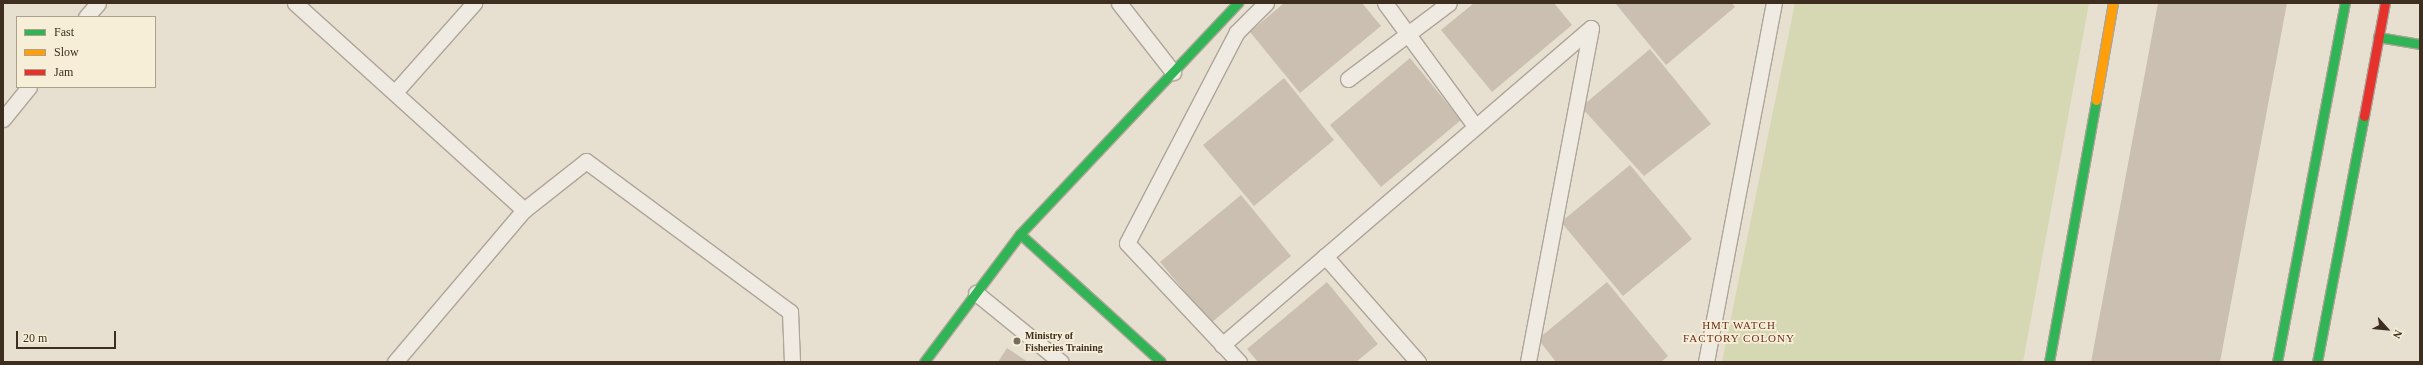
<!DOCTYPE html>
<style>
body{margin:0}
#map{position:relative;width:2423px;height:365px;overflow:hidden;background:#e7e0d1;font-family:"Times New Roman",serif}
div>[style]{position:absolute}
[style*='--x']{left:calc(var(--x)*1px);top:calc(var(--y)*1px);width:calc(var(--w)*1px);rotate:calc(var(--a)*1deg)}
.green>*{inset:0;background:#d6d7b3}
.building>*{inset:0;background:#cbbfb2}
.roads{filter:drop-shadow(1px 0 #ada599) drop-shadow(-1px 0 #ada599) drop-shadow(0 1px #ada599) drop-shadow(0 -1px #ada599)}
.lane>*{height:15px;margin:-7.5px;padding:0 7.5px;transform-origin:7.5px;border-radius:7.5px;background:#efebe3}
.fast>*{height:9px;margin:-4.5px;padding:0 4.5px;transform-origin:4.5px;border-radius:4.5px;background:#30b455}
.slow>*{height:9px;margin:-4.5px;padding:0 4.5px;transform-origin:4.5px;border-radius:4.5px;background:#ff9f0a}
.jam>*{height:9px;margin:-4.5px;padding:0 4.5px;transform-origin:4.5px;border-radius:4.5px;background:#e5322d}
.dots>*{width:11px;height:11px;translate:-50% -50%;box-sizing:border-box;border:2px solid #f7eed8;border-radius:50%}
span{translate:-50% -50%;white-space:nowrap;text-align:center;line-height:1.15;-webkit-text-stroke:3.5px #f7eed8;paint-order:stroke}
.poi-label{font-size:10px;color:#3d2e20;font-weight:700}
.left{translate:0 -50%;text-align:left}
.neighbourhood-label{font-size:11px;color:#6b2e1e;letter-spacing:1px}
.frame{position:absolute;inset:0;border:4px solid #3d2e20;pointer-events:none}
.legend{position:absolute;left:16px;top:16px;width:140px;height:72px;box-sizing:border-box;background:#f7eed8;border:1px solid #ada18e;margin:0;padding:5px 7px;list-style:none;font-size:12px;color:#3d2e20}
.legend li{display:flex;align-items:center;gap:8px;height:20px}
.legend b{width:20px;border:1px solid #ada18e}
.north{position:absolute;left:2367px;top:309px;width:40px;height:40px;-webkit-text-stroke:3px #f7eed8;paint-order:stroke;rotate:117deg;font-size:11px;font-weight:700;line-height:16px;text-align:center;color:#3d2e20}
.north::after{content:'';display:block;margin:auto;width:14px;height:18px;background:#3d2e20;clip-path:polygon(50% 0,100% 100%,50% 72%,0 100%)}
.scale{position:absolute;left:16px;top:331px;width:100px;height:18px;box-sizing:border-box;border:2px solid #3d2e20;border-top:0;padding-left:5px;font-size:12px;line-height:14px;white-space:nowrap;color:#3d2e20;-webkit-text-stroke:3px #f7eed8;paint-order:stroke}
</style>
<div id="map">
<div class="green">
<div style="clip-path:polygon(1795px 3px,2089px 3px,2023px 362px,1722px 362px)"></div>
</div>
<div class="building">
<div style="clip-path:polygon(1284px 3px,1362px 3px,1381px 26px,1300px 93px,1250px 32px)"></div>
<div style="clip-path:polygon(1474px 3px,1554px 3px,1572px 25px,1492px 92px,1441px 30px)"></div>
<div style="clip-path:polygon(1615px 3px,1732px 3px,1735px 7px,1666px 65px)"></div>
<div style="clip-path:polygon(2158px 3px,2287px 3px,2220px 362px,2091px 362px)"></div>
<div style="clip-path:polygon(1650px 49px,1711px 124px,1644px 176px,1581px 107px)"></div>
<div style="clip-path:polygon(1410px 58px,1461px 120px,1381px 187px,1330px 125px)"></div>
<div style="clip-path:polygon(1284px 78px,1334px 140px,1254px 206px,1203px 145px)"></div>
<div style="clip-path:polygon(1630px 165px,1692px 239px,1623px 296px,1561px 222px)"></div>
<div style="clip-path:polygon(1241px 195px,1291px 256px,1211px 323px,1160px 262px)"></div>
<div style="clip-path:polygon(1327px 282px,1378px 344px,1356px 362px,1258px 362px,1247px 349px)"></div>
<div style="clip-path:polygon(1607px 282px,1668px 356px,1661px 362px,1556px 362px,1538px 339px)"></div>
<div style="clip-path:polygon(1007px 348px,1028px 362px,998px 362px)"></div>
</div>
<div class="roads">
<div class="lane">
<div style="--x:295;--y:3;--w:309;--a:42.1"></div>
<div style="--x:1119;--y:3;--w:88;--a:52"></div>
<div style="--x:1385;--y:3;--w:152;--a:53.8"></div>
<div style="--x:86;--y:17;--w:18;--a:-49"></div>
<div style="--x:1348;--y:79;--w:126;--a:-37"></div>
<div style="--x:396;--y:91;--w:118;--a:-48.4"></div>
<div style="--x:3;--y:119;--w:41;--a:-50.9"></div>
<div style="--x:1325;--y:256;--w:141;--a:48.7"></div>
<div style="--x:976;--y:293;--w:109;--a:39.1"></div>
<div style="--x:1222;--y:345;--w:486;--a:-40.7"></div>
<div style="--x:1591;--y:28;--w:340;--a:100.7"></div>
<div style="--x:395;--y:362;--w:199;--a:-49.7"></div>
<div style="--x:524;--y:210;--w:79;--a:-38.3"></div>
<div style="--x:586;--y:161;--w:254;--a:36.5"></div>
<div style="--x:790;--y:312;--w:50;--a:87.7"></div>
<div style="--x:1239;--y:362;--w:163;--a:-133.3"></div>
<div style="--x:1127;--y:243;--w:238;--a:-62.5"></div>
<div style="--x:1237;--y:32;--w:41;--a:-45"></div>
<div style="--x:1706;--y:362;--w:365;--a:-79.3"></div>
</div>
<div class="fast">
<div style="--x:2378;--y:37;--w:43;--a:9.5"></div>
<div style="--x:1020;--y:234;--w:190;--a:42.2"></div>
<div style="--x:924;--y:362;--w:160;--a:-53.1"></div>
<div style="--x:1020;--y:234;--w:318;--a:-46.7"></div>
<div style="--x:2049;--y:362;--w:266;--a:-79.8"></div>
<div style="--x:2277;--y:362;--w:365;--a:-79.3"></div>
<div style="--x:2317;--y:362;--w:250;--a:-79.2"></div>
</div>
<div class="slow">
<div style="--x:2096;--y:100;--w:98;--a:-80.1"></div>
</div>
<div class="jam">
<div style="--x:2364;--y:116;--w:115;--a:-79.5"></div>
</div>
</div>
<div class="dots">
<div style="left:1017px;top:341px;background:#786c5e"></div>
</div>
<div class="poi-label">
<span class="left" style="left:1025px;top:341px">Ministry of<br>Fisheries Training</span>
</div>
<div class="neighbourhood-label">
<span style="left:1739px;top:332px">HMT WATCH<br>FACTORY COLONY</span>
</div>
<div class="frame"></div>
<ul class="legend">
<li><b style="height:5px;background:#30b455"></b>Fast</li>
<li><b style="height:5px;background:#ff9f0a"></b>Slow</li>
<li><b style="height:5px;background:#e5322d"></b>Jam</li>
</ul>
<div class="north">N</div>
<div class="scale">20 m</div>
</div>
